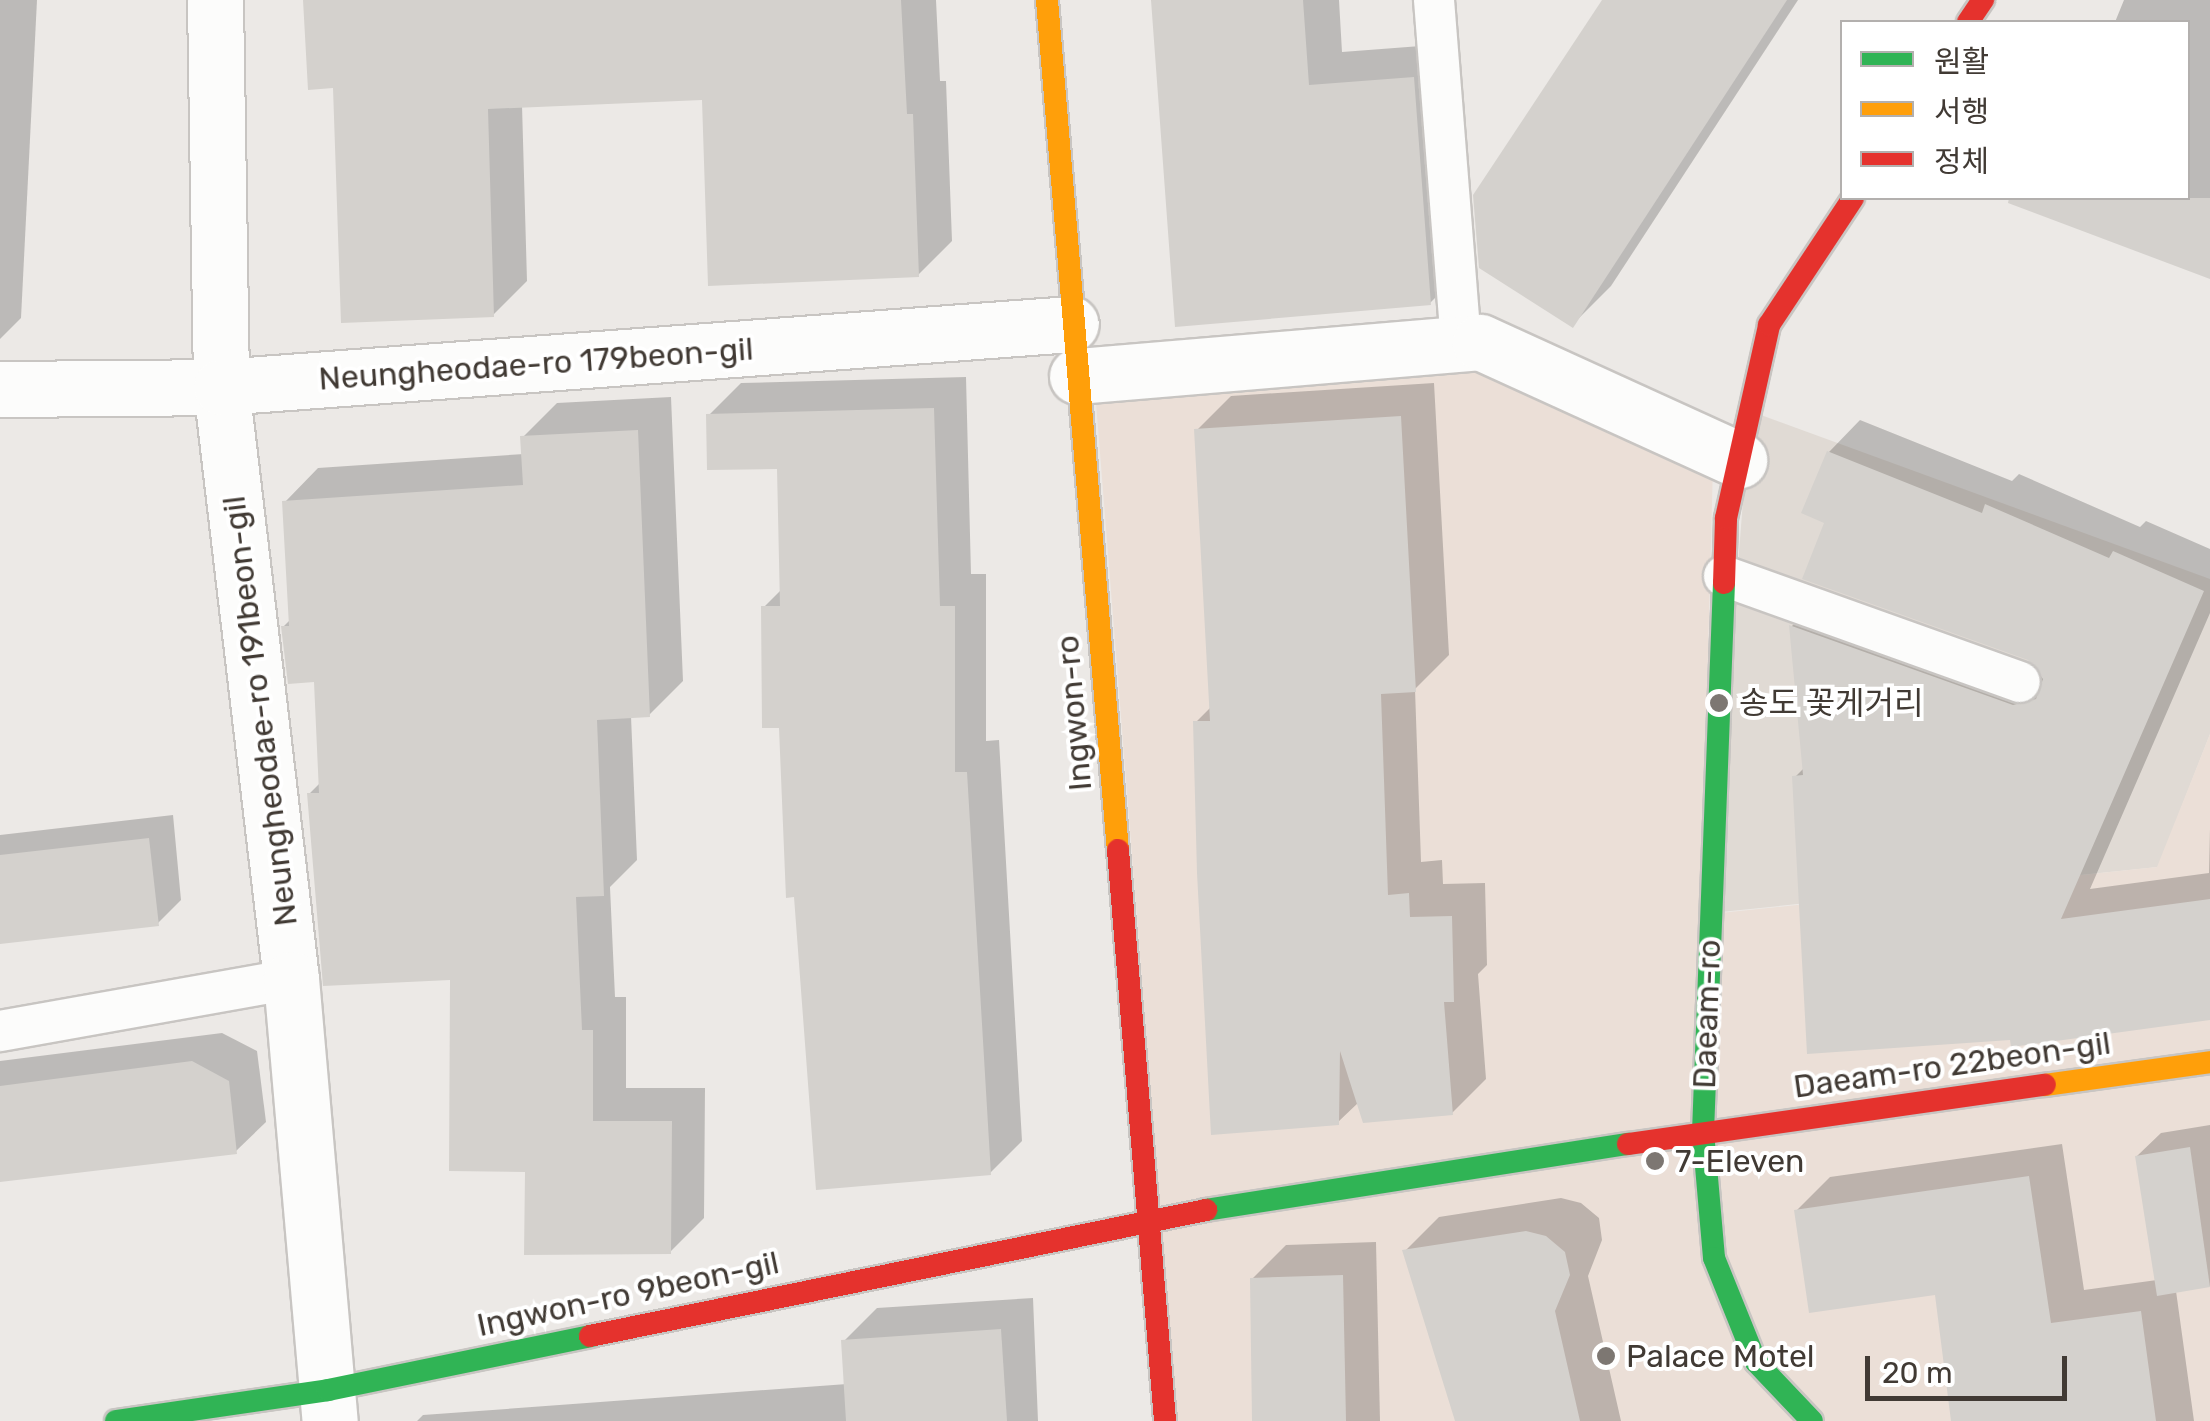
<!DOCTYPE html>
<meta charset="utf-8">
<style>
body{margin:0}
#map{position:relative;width:2210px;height:1421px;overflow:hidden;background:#ece9e6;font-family:Rubik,"Noto Sans KR",sans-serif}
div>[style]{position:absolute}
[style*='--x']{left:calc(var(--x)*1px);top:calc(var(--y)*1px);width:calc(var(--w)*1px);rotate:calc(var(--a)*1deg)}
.residential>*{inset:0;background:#e0dad4}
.commercial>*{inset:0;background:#ebdfd7}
.shadow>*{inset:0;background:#0003}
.building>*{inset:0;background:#d4d1cd}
.roads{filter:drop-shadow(2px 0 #c8c5c2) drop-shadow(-2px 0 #c8c5c2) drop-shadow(0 2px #c8c5c2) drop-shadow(0 -2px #c8c5c2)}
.lane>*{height:40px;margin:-20px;padding:0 20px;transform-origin:20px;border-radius:20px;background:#fcfcfb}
.street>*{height:55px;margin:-27.5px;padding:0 27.5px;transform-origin:27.5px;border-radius:27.5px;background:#fcfcfb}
.fast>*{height:22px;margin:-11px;padding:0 11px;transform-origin:11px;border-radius:11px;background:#30b455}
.slow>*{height:22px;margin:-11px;padding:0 11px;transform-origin:11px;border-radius:11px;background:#ff9f0a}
.jam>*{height:22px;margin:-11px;padding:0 11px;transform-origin:11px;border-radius:11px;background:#e5322d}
.dots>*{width:28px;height:28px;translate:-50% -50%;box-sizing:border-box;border:5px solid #fff;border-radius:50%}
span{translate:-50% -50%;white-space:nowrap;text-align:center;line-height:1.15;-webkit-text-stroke:8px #fff;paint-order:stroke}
.street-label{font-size:32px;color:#413a34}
.poi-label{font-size:32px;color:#413a34}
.left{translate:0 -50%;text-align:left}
.legend{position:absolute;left:1840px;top:20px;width:350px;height:180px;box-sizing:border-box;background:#fff;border:2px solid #b3b0ae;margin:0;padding:12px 18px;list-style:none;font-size:30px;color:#413a34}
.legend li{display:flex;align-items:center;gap:20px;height:50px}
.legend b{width:50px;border:2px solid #b3b0ae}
.scale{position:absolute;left:1865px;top:1356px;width:202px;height:45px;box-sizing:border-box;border:5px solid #413a34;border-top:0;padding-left:12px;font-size:30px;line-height:35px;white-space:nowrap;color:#413a34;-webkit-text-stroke:8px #fff;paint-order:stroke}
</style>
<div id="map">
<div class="residential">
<div style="clip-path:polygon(1750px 411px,2210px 579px,2210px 734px,2158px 867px,1711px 913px)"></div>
</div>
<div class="commercial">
<div style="clip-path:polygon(1478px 352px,1713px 465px,1701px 915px,2157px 867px,2210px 734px,2210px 1421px,1177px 1421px,1095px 390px)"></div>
</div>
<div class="shadow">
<div style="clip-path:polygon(0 0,37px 0,21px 318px,0 339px)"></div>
<div style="clip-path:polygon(305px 0,936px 0,940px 81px,946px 81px,952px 241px,918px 275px,704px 97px,522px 105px,527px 281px,493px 315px,336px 85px)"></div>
<div style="clip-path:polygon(1151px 0,1339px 0,1342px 52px,1447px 44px,1464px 269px,1430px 303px)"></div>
<div style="clip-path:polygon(1605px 0,1798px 0,1611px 286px,1572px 325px)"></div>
<div style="clip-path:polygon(2124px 0,2210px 0,2210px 276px,2043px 214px,2049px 198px,2188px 198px,2188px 22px,2115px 22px)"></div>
<div style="clip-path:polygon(966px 377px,971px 574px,986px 574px,986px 741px,999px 740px,1022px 1141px,990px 1173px,781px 725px,764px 607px,782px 589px,779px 466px,709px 415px,741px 383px)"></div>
<div style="clip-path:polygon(1434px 383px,1449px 655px,1415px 689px,1421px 862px,1442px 860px,1443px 884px,1485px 883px,1487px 965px,1478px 974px,1486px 1079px,1452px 1113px,1359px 1102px,1338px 1122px,1196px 722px,1211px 707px,1197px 430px,1231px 396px)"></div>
<div style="clip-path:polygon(671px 397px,683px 681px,649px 715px,631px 716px,637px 860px,610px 887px,615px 997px,626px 997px,626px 1088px,705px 1088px,704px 1218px,670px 1252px,527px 1170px,453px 977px,309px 794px,321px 782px,317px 680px,283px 627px,291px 619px,285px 502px,318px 468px,524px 454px,523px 437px,557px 403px)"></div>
<div style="clip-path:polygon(1860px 420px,2012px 481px,2019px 474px,2140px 527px,2146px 521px,2210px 549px,2210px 613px,2090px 889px,2209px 873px,2210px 828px,2210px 1003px,2012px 1037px,1795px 777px,1805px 767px,1792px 626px,1823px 594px,2042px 673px,2030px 658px,1827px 522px,1829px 452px)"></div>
<div style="clip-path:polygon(173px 815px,181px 900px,157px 924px,0 942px,0 835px)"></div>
<div style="clip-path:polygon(222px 1033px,257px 1051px,266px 1122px,236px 1151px,0 1180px,0 1061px)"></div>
<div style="clip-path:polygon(2210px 1125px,2210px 1286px,2176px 1291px,2194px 1421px,1954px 1421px,1937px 1292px,1796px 1211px,1830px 1177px,2062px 1144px,2084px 1290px,2157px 1280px,2137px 1156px,2161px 1133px)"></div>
<div style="clip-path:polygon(1561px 1198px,1581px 1203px,1599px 1218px,1602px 1240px,1588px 1276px,1621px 1421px,1458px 1421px,1405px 1251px,1439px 1217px)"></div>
<div style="clip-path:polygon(1376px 1242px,1380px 1421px,1255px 1421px,1252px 1279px,1286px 1245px)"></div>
<div style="clip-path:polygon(1033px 1298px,1038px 1421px,417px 1421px,423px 1415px,847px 1384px,844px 1341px,877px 1308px)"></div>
</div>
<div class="building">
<div style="clip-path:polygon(303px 0,901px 0,907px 114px,913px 114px,919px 277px,708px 286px,702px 100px,488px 109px,494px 317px,341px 323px,333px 88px,308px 90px)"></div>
<div style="clip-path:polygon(1151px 0,1303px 0,1309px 85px,1414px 77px,1431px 305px,1175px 327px)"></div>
<div style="clip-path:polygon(1602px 0,1787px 0,1573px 328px,1479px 268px,1473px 195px)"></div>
<div style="clip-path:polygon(2009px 198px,2210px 198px,2210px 279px,2008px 203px)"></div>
<div style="clip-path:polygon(934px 408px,940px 606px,955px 606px,955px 772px,967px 772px,991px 1175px,816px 1190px,794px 897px,786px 898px,779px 728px,762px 728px,761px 606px,780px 606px,777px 469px,707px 470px,706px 414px)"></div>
<div style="clip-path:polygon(1401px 416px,1416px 692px,1381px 694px,1388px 895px,1409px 893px,1410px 917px,1452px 916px,1454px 1002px,1444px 1002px,1453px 1115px,1363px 1123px,1340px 1051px,1339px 1125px,1211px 1135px,1197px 873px,1193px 721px,1210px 721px,1194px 429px)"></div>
<div style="clip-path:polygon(638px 430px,650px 717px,597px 720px,604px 896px,576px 897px,582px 1030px,593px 1030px,593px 1121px,672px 1121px,671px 1254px,524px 1255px,525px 1172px,449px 1171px,450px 980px,323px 986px,307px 793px,319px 793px,314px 682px,288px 684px,281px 626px,289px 626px,282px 501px,523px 485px,520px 436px)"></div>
<div style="clip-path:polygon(1827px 451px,1982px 513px,1985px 504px,2109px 558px,2113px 551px,2204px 591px,2061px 919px,2210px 899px,2210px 1020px,2011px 1047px,2010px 1040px,1807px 1054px,1792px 776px,1803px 775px,1789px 625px,2013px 705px,2036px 699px,2043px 679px,2028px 660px,1802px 579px,1824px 523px,1801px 513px)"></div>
<div style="clip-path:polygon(149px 838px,159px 926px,0 944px,0 855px)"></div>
<div style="clip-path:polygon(192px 1061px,229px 1081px,237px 1154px,0 1182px,0 1086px)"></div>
<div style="clip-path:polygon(2190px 1147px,2210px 1287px,2157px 1296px,2135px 1156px)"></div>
<div style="clip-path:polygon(2029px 1176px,2051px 1323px,2141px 1311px,2156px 1421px,1951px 1421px,1935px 1295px,1809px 1313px,1794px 1210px)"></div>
<div style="clip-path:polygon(1526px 1231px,1546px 1236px,1565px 1252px,1570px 1275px,1555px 1311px,1580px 1421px,1455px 1421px,1402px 1250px)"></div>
<div style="clip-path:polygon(1343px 1275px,1346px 1421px,1252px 1421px,1250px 1278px)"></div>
<div style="clip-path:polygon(1001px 1329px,1007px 1421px,846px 1421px,841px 1340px)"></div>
</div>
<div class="roads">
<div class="lane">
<div style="--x:1434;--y:0;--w:345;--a:85.5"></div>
<div style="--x:1724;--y:576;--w:314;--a:19.7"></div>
<div style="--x:0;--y:1031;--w:296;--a:-10.1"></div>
</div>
<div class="street">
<div style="--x:215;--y:0;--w:387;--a:89.1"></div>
<div style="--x:221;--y:387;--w:596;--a:83.26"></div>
<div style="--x:291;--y:979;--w:444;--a:85"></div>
<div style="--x:1077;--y:376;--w:404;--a:-4.8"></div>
<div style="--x:1480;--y:342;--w:285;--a:24.5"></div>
<div style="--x:0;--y:389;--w:221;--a:-0.5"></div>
<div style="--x:221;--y:387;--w:852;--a:-4.24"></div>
</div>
<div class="fast">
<div style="--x:1724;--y:583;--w:549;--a:92.19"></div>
<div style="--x:1703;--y:1132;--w:126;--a:85"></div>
<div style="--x:1714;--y:1258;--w:112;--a:68"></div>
<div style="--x:1756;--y:1362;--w:81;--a:46.5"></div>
<div style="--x:1206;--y:1210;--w:427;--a:-8.9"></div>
<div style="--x:116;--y:1421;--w:214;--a:-8.3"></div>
<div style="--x:328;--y:1390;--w:268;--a:-11.6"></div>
</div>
<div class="slow">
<div style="--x:1047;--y:0;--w:853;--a:85.23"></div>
<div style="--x:2045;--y:1085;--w:167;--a:-7.9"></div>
</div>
<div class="jam">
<div style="--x:1968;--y:22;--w:27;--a:-56"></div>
<div style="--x:1724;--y:583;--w:65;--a:-88.2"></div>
<div style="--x:1726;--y:518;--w:198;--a:-77.4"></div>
<div style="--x:1769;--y:325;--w:152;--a:-56.5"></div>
<div style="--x:1118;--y:850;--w:573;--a:85.29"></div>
<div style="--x:1628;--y:1144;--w:421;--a:-8.1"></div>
<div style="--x:590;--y:1336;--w:629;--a:-11.56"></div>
</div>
</div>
<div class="dots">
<div style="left:1719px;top:703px;background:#7d7772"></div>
<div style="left:1655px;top:1161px;background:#7d7772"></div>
<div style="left:1606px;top:1356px;background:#7d7772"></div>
</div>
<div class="street-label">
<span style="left:536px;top:364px;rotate:-4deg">Neungheodae-ro 179beon-gil</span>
<span style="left:260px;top:711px;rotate:-97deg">Neungheodae-ro 191beon-gil</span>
<span style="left:1074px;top:713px;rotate:-95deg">Ingwon-ro</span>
<span style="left:1707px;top:1014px;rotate:-88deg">Daeam-ro</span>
<span style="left:1952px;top:1065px;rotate:-8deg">Daeam-ro 22beon-gil</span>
<span style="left:628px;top:1294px;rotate:-12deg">Ingwon-ro 9beon-gil</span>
</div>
<div class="poi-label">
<span class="left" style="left:1739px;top:703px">송도 꽃게거리</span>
<span class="left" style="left:1675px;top:1161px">7-Eleven</span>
<span class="left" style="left:1626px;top:1356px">Palace Motel</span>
</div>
<ul class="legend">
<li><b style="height:12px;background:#30b455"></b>원활</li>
<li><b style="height:12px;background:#ff9f0a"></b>서행</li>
<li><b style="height:12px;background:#e5322d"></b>정체</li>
</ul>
<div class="scale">20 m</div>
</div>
